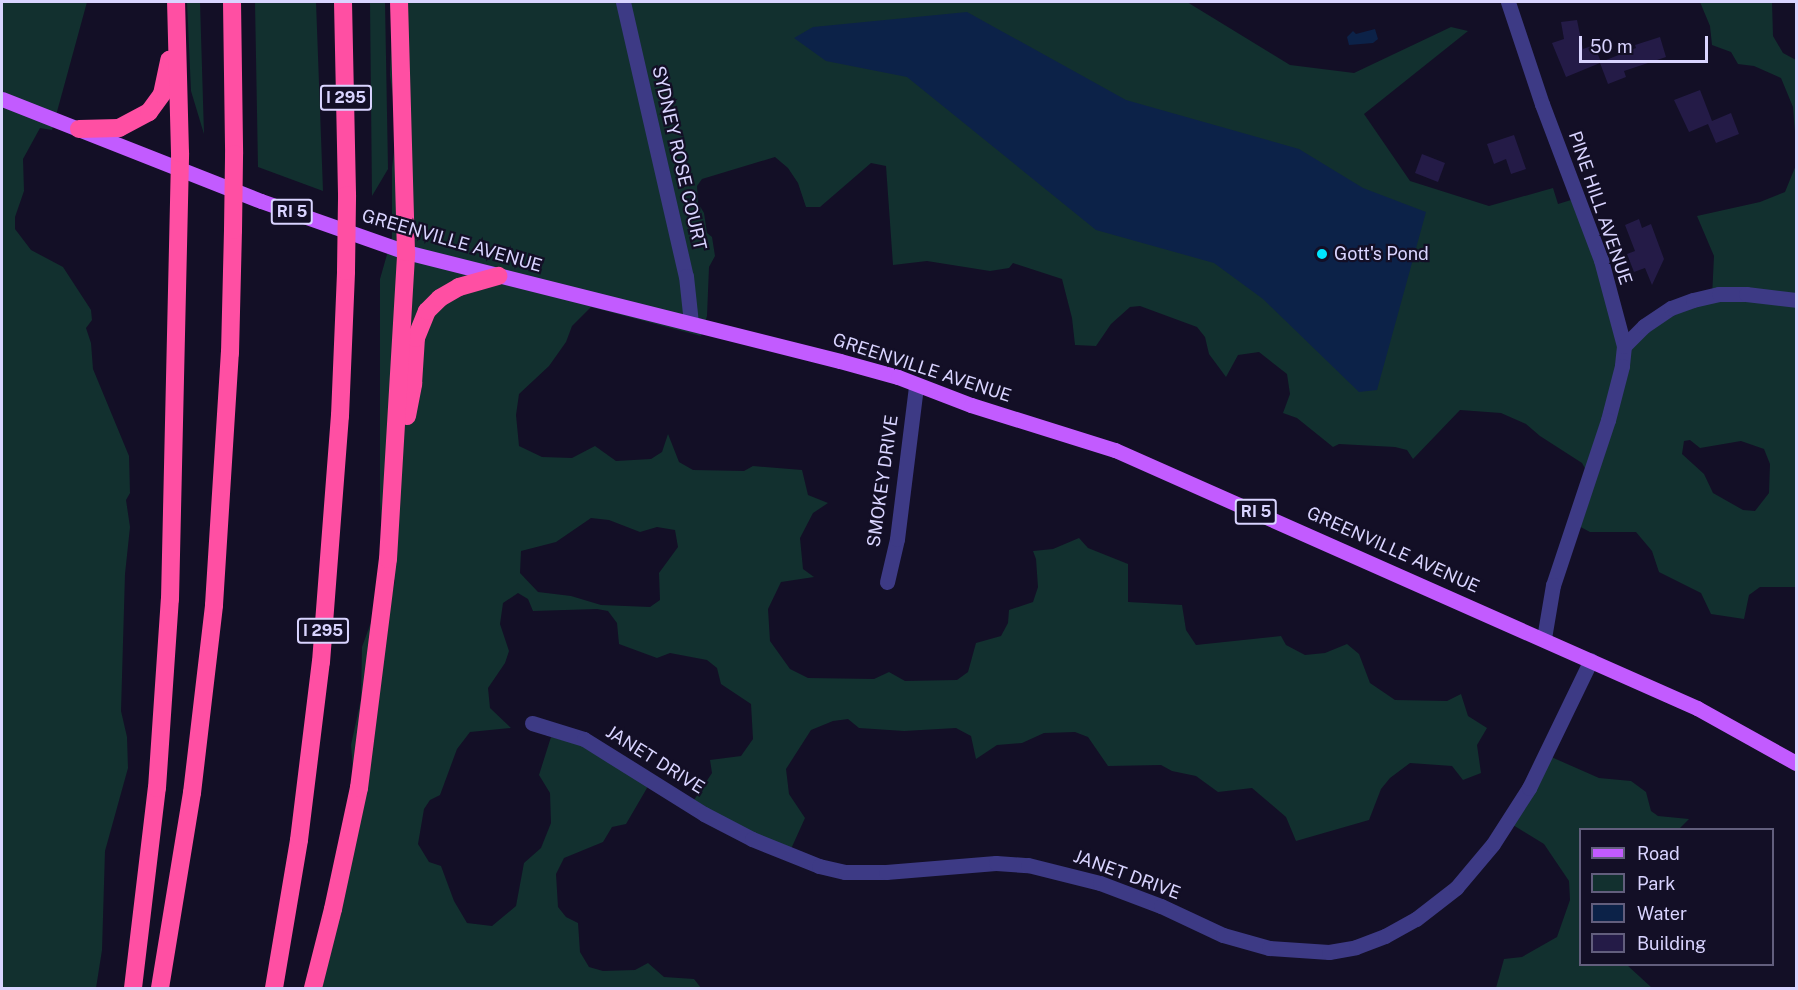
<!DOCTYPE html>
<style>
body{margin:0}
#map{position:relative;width:1798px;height:990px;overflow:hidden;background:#130f26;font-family:"Public Sans",sans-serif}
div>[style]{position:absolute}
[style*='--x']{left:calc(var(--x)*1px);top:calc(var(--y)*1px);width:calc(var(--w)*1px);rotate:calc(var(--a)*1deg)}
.green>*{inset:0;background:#12302f}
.water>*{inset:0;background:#0c2248}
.building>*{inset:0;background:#241b47}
.minor>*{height:15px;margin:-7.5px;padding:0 7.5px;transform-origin:7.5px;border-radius:7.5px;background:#3d3a85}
.major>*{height:15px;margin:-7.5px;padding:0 7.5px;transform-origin:7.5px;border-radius:7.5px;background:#c25bff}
.highway>*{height:18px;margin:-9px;padding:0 9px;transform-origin:9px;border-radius:9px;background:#ff4fa3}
.highway-bridge>*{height:18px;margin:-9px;padding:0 9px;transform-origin:9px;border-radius:9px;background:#ff4fa3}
.dots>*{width:16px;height:16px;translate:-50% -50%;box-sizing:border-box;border:3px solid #130f26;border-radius:50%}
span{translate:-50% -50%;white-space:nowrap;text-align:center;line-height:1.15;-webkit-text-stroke:4.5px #130f26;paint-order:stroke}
.shield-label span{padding:2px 4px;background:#130f26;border:2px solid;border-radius:4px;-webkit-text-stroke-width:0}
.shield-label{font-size:16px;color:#d9d4ff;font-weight:700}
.street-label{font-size:18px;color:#d9d4ff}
.poi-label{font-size:18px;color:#d9d4ff}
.left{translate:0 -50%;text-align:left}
.frame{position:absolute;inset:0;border:3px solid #d9d4ff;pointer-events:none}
.legend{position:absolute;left:1579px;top:828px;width:195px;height:138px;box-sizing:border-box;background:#130f26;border:2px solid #625e7d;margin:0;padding:8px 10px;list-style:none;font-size:18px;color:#d9d4ff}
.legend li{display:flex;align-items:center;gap:12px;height:30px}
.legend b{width:30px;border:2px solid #625e7d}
.scale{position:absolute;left:1579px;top:36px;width:129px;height:27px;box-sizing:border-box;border:3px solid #d9d4ff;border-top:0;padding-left:8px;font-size:18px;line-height:21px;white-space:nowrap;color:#d9d4ff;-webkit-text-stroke:4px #130f26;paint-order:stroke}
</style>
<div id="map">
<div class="green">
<div style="clip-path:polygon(2px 2px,87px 2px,52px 130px,40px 128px,23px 159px,24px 191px,15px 217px,15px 229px,31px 250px,63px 267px,91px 310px,92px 320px,86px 328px,91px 343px,93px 369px,129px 456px,130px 493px,126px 500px,130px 527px,125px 574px,121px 711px,127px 737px,128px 768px,105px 851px,102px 950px,96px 988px,2px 988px)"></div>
<div style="clip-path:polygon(187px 2px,200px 2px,204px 134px,191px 91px)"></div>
<div style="clip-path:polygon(255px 2px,316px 2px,323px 191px,258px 167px)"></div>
<div style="clip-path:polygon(370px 2px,385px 2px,388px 169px,372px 196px)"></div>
<div style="clip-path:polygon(evenodd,393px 2px,1187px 2px,1290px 65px,1354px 73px,1451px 27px,1468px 31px,1364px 114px,1410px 181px,1489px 206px,1553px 188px,1558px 204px,1571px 200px,1627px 338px,1712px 297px,1714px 256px,1697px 216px,1760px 202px,1785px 192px,1796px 165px,1796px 587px,1760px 587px,1749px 595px,1744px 619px,1711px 614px,1701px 593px,1659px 572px,1652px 551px,1636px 532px,1590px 532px,1575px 524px,1587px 472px,1582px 463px,1540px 436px,1526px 424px,1501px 413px,1460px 410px,1413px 459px,1407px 450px,1395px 447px,1339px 444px,1333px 447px,1297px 418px,1283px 413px,1290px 394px,1287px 374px,1259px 352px,1238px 355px,1226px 377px,1209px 354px,1205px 337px,1197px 327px,1140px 306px,1130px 307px,1111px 324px,1096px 346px,1075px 345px,1072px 318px,1062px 279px,1013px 263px,1009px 268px,990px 271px,927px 261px,893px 265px,886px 166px,871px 163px,820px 207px,806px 207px,798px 183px,788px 168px,775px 157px,702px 179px,697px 186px,698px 203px,704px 213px,707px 233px,712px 237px,715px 256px,709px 267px,707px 316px,701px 336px,591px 307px,572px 326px,566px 342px,549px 366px,519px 394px,516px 415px,519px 446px,542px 457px,572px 458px,595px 446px,616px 461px,651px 459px,662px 452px,668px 434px,679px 462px,693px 470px,744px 471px,753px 466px,802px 470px,808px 495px,828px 503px,813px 513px,800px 538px,803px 569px,814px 577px,781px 582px,768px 609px,770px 641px,790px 669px,808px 678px,874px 679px,889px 672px,905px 681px,957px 680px,968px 672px,976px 643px,1001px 636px,1008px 623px,1009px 610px,1033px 602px,1038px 587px,1036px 559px,1033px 551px,1053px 549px,1079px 538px,1088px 548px,1128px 564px,1128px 602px,1182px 605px,1186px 630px,1196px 645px,1281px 636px,1286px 645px,1305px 655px,1325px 653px,1347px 644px,1359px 654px,1370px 683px,1395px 700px,1447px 701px,1461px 694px,1468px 716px,1487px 728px,1477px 745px,1481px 773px,1463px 780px,1452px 766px,1410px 763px,1390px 778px,1381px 789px,1369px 820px,1296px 841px,1286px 817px,1252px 788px,1218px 792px,1196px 776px,1172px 771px,1161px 765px,1108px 766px,1088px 737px,1075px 732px,1044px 733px,1022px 743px,997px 745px,976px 759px,971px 736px,956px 728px,904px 731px,859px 728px,848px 719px,833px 721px,811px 730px,786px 769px,789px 794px,805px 818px,786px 860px,690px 806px,712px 773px,710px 760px,741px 756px,753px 739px,751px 704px,721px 684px,717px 668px,707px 660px,670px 653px,657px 658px,619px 644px,617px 623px,608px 611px,597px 609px,533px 611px,528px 599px,518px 593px,503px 603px,500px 624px,509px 651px,505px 663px,488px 688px,490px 708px,511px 728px,470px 732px,457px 749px,440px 795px,430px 800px,424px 809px,418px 844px,429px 862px,441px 866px,454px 901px,467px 923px,492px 926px,516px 906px,524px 863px,541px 848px,551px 823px,550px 793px,539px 775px,551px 737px,578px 744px,647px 784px,647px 788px,626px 824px,612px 827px,603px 842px,564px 858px,556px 874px,558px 907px,566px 917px,578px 923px,580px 952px,589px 967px,603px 971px,635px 970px,648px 963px,664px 977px,694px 979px,701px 988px,323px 988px,323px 960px,353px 770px,351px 745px,361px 699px,362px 647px,370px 625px,391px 600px,395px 580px,384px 572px,380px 502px,380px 279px,392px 237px,392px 168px,397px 127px,390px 75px,393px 2px,1690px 440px,1700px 448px,1741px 441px,1764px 449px,1770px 464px,1769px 493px,1755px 511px,1743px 510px,1713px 493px,1704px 474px,1682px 454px,1684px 441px,1690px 440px,393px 2px,591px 518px,609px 520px,640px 532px,657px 527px,675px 530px,678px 547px,659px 573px,660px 600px,650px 607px,601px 605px,571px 596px,538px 592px,520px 573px,521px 551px,556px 542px,591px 518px)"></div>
<div style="clip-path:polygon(1700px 2px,1772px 2px,1773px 36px,1783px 53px,1796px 60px,1796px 145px,1793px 107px,1781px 78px,1754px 66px,1738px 64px,1731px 52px,1712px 45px,1710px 26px)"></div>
<div style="clip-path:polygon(1549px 756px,1599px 778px,1631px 781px,1646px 792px,1651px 811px,1658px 816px,1689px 819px,1679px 829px,1580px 830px,1580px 964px,1627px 965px,1652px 988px,1496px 988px,1504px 959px,1522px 957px,1557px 937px,1570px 900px,1569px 881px,1544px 844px,1513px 825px)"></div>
</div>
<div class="water">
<div style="clip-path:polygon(967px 12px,1126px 100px,1299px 149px,1363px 188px,1426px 212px,1377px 390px,1359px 392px,1263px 299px,1214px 263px,1096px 230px,907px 77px,826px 61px,794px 38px,813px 27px)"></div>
<div style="clip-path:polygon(1375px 29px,1378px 39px,1373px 43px,1349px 45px,1347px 37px,1353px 31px,1356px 34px)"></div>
</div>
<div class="building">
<div style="clip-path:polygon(1577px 20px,1583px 49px,1594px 45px,1601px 62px,1636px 48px,1635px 45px,1660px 37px,1666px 57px,1624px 71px,1626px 77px,1608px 84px,1600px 63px,1566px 77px,1552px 43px,1564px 39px,1561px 22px)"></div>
<div style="clip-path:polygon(1700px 90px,1712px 121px,1731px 113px,1739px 134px,1716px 143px,1708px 124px,1689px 132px,1674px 100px)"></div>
<div style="clip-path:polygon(1514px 135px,1526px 169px,1511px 174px,1506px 159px,1494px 164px,1487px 144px)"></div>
<div style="clip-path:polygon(1422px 154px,1445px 163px,1438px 182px,1415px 173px)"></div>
<div style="clip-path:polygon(1639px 219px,1642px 228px,1651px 224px,1664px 259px,1652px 285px,1645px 268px,1634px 272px,1627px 254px,1635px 251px,1625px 225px)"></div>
</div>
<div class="minor">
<div style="--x:623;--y:2;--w:281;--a:77.1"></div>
<div style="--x:686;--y:276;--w:47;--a:83.9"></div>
<div style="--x:1508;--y:2;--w:108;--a:71.6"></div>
<div style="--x:1542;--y:104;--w:167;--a:69.3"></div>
<div style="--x:1601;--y:260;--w:89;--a:75"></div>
<div style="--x:1624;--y:346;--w:20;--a:96"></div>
<div style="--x:1622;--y:366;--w:56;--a:104.5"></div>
<div style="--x:1608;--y:420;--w:174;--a:108.4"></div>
<div style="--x:1553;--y:585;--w:54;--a:99.6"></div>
<div style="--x:1624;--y:346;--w:28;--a:-45"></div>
<div style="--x:1644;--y:326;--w:32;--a:-34"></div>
<div style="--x:1671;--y:308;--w:23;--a:-20"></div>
<div style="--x:1693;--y:300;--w:27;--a:-13"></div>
<div style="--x:1719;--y:294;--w:27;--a:0"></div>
<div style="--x:1746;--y:294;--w:50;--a:6.8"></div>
<div style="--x:887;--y:582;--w:44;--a:-76.9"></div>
<div style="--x:897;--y:539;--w:154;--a:-82.9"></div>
<div style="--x:532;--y:723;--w:54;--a:17.1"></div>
<div style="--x:584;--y:739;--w:142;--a:32"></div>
<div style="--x:704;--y:814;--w:54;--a:27.5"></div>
<div style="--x:752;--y:839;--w:72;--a:21.9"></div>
<div style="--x:819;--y:866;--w:27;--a:13"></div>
<div style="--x:845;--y:872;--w:41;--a:0"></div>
<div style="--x:886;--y:872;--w:110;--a:-4.7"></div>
<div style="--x:996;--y:863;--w:32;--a:4"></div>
<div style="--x:1028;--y:865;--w:74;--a:14"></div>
<div style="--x:1100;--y:883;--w:65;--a:20.7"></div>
<div style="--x:1161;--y:906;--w:68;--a:25.1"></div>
<div style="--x:1223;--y:935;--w:48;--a:15.8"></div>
<div style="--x:1269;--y:948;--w:60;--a:3.8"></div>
<div style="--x:1329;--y:952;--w:27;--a:-10"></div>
<div style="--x:1356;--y:947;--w:31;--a:-21"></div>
<div style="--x:1385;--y:936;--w:35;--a:-29"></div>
<div style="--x:1416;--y:919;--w:51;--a:-37.8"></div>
<div style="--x:1456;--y:888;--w:57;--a:-49.9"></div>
<div style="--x:1493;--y:844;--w:67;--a:-57.3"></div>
<div style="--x:1529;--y:788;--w:142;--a:-64.2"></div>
</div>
<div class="major">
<div style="--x:2;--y:99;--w:278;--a:21.5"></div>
<div style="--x:261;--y:201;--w:154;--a:19.4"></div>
<div style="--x:406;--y:252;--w:447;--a:14.1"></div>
<div style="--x:840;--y:361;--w:60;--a:15.4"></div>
<div style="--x:898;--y:377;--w:78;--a:21"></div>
<div style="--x:971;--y:405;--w:151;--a:17.4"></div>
<div style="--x:1115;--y:450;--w:637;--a:23.91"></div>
<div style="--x:1697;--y:708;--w:113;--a:29.1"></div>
</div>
<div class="highway">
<div style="--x:232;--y:2;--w:152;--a:89.2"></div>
<div style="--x:343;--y:2;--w:193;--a:88.8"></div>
<div style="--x:79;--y:129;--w:40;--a:-1.4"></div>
<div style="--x:119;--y:128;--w:34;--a:-28"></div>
<div style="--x:149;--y:112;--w:22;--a:-54"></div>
<div style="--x:162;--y:94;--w:35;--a:-78"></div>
<div style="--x:407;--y:416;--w:33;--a:-79"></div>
<div style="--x:413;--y:384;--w:46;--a:-86.3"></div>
<div style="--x:416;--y:338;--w:29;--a:-68"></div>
<div style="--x:427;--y:311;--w:18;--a:-45"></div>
<div style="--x:440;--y:298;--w:22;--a:-30"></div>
<div style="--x:459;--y:287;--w:41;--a:-15.8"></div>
<div style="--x:133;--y:988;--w:201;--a:-83.2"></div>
<div style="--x:157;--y:788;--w:189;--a:-86.1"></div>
<div style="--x:170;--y:599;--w:446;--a:-88.7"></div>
<div style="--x:180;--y:153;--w:151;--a:-91.5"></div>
<div style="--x:160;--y:988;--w:198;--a:-80.7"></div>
<div style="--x:192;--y:793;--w:189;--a:-83.3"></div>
<div style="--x:214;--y:605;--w:253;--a:-86.4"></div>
<div style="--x:230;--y:353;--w:123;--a:-88.6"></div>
<div style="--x:274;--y:988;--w:150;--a:-80.4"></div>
<div style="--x:299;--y:840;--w:179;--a:-83"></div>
<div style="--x:321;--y:662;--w:247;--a:-85.6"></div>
<div style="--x:340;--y:416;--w:145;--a:-87.6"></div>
<div style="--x:313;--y:988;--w:81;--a:-75.8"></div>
<div style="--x:333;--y:909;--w:124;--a:-77.9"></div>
<div style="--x:359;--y:788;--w:231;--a:-82.8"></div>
<div style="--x:388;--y:559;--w:308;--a:-86.6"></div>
<div style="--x:406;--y:252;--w:250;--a:-91.6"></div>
</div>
<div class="highway-bridge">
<div style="--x:233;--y:230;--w:76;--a:-89.2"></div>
<div style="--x:346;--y:271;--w:76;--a:-89.2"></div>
</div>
<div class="dots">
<div style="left:1322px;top:254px;background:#00e5ff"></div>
</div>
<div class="shield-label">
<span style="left:346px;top:98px">I 295</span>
<span style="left:292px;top:212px">RI 5</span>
<span style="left:1256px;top:512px">RI 5</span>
<span style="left:323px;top:631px">I 295</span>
</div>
<div class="street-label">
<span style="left:679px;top:158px;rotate:77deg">SYDNEY ROSE COURT</span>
<span style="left:1600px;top:208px;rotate:71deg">PINE HILL AVENUE</span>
<span style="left:452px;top:241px;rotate:16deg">GREENVILLE AVENUE</span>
<span style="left:922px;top:368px;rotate:18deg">GREENVILLE AVENUE</span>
<span style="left:883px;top:481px;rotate:-82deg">SMOKEY DRIVE</span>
<span style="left:1393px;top:550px;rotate:24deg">GREENVILLE AVENUE</span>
<span style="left:655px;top:760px;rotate:32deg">JANET DRIVE</span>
<span style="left:1127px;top:875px;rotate:20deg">JANET DRIVE</span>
</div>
<div class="poi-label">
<span class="left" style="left:1334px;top:254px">Gott's Pond</span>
</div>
<div class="frame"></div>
<ul class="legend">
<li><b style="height:8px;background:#c25bff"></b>Road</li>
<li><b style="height:16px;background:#12302f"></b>Park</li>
<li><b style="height:16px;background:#0c2248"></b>Water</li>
<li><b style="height:16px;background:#241b47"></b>Building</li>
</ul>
<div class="scale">50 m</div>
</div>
